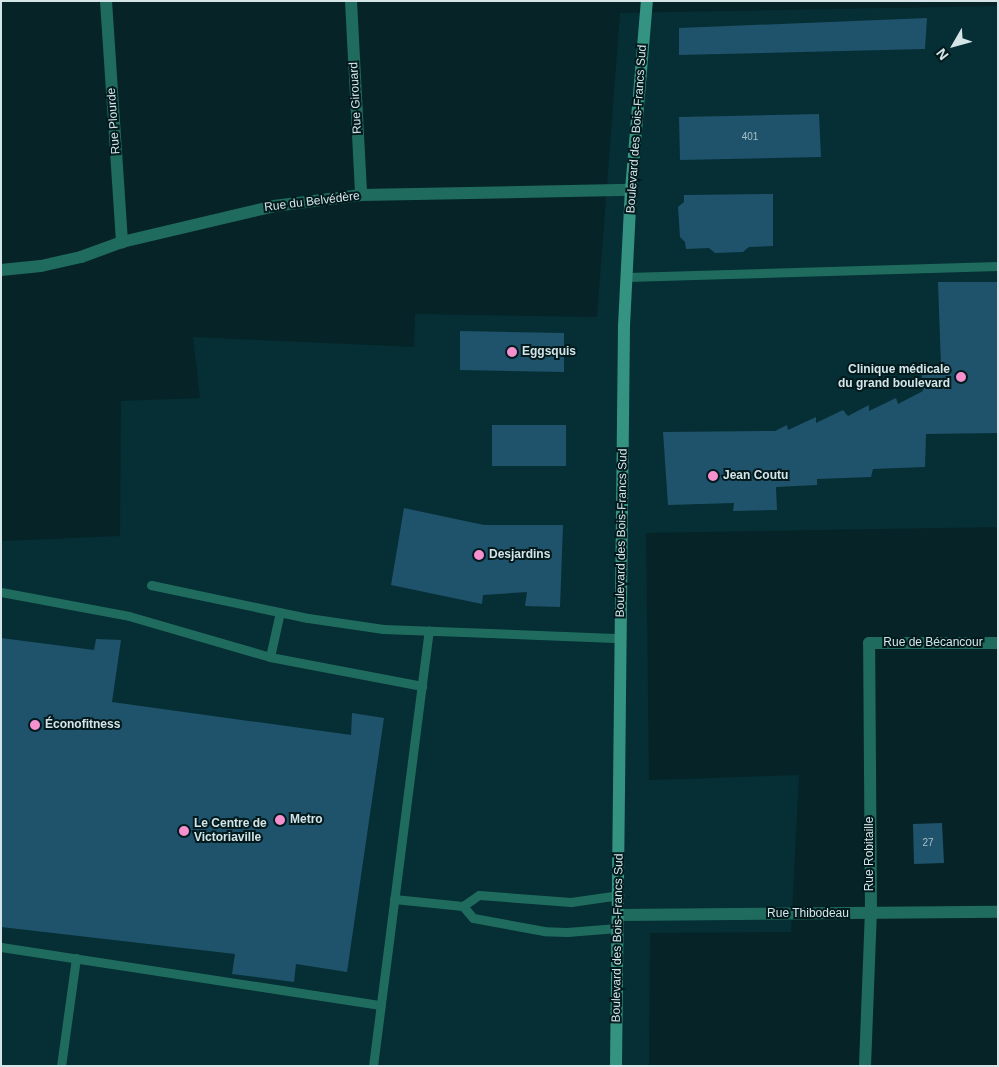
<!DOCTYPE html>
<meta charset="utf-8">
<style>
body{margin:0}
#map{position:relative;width:999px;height:1067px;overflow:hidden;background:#062427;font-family:Arial,sans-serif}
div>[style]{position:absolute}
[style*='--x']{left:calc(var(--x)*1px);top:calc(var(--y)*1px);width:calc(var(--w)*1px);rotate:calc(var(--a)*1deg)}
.built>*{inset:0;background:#052f34}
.building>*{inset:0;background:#1f526b}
.lane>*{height:9px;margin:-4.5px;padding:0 4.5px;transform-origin:4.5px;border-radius:4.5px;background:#1f6c5e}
.street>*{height:12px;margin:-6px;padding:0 6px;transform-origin:6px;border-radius:6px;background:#1f6c5e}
.secondary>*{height:12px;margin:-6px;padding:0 6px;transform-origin:6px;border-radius:6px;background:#349481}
.dots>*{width:14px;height:14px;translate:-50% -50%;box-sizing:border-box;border:2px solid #001a1d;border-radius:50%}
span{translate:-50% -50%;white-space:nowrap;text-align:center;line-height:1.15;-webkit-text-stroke:4px #001a1d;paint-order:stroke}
.number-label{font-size:10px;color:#a8c0c8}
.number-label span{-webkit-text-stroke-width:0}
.street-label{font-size:12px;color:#d5e5e7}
.poi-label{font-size:12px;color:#d5e5e7;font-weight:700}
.left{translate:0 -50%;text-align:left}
.right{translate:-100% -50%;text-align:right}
.frame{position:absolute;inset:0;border:2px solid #d5e5e7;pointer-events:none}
.north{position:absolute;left:929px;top:20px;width:50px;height:50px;-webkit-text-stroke:4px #001a1d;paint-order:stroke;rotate:232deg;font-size:14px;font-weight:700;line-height:20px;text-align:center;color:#d5e5e7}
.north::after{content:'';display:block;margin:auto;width:18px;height:22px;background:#d5e5e7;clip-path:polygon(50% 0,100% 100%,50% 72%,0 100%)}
</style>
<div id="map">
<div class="built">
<div style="clip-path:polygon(998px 6px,998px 527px,646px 533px,649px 780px,799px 775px,791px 932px,650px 933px,649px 1066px,1px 1066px,1px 541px,120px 536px,121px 401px,200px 398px,193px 337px,414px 347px,415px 314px,597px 317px,620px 13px)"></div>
</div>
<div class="building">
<div style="clip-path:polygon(927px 18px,925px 49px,679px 55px,679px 28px)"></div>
<div style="clip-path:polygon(819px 114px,821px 157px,680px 160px,679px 117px)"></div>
<div style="clip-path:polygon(773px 194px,773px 246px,749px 247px,743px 252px,715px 253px,709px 248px,686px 249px,685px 242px,680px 237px,678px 207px,684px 202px,684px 195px)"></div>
<div style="clip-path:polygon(938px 282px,998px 282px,998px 433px,926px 434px,925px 467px,873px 469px,871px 477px,817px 479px,817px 485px,776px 487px,777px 510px,733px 511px,734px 503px,668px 505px,663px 432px,775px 431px,787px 425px,788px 430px,816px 417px,816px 423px,843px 410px,848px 416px,869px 405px,869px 411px,896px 398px,898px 404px,923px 391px,921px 366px,941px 366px)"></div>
<div style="clip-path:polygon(460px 331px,564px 333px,564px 372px,460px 370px)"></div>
<div style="clip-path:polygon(492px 425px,566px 425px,566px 466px,492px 466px)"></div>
<div style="clip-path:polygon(404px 508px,484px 525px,563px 525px,560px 607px,525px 606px,527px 592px,483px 595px,482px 604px,391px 585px)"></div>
<div style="clip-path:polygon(1px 638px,94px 650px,96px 639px,121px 640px,112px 702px,351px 735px,352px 713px,384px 718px,347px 972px,296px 964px,294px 982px,232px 974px,235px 954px,1px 927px)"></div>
<div style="clip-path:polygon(942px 823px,944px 863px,914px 864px,913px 824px)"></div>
</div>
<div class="lane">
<div style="--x:627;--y:277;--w:371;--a:-1.7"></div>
<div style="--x:151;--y:585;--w:160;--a:11.9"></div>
<div style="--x:308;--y:618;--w:76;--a:8.3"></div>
<div style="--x:383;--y:629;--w:238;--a:2.2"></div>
<div style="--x:1;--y:592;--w:130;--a:10.6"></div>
<div style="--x:129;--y:616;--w:147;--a:16.2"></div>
<div style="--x:270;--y:657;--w:155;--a:10.8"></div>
<div style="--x:270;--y:657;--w:46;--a:-77.5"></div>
<div style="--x:394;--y:899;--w:69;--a:5.8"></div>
<div style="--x:617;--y:928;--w:50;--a:175.4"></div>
<div style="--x:567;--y:932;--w:23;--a:-178"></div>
<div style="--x:544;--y:931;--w:72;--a:-169.6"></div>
<div style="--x:473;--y:918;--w:16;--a:-130"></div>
<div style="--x:463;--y:906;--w:19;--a:-35"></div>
<div style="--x:479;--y:895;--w:92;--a:4.4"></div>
<div style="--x:571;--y:902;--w:49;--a:-8.3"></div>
<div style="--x:1;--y:947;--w:384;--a:8.7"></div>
<div style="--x:61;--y:1066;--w:109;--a:-82.1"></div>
<div style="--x:373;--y:1066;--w:439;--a:-82.7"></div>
</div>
<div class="street">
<div style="--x:106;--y:1;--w:242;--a:86.2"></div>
<div style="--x:351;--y:1;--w:194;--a:87"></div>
<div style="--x:1;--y:270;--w:40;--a:-5.7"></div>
<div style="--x:41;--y:266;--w:41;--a:-12.7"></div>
<div style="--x:81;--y:257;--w:44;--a:-20.1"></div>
<div style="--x:122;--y:242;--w:156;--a:-13.3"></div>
<div style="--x:274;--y:206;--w:88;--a:-7.2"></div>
<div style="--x:361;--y:195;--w:270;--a:-1.1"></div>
<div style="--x:618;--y:915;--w:380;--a:-0.5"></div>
<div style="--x:865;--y:1066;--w:153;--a:-87.8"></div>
<div style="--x:871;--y:913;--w:270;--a:-90.4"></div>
<div style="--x:869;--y:643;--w:129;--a:0"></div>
</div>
<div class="secondary">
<div style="--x:616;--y:1066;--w:740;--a:-89.38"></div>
<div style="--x:624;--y:326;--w:136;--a:-87.1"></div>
<div style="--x:631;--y:190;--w:190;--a:-85.2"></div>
</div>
<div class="dots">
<div style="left:512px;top:352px;background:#f790ce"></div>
<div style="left:961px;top:377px;background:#f790ce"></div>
<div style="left:713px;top:476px;background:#f790ce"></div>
<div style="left:479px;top:555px;background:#f790ce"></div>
<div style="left:35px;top:725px;background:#f790ce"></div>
<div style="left:280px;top:820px;background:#f790ce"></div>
<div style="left:184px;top:831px;background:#f790ce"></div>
</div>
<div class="number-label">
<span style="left:750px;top:137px">401</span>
<span style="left:928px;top:843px">27</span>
</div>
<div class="street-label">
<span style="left:356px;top:98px;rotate:-93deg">Rue Girouard</span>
<span style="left:114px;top:121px;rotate:-94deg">Rue Plourde</span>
<span style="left:637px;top:129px;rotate:-86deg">Boulevard des Bois-Francs Sud</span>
<span style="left:312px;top:202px;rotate:-7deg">Rue du Belvédère</span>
<span style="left:622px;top:533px;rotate:-89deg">Boulevard des Bois-Francs Sud</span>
<span style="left:933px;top:643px">Rue de Bécancour</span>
<span style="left:870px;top:854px;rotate:-90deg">Rue Robitaille</span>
<span style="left:808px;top:914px">Rue Thibodeau</span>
<span style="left:618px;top:938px;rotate:-89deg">Boulevard des Bois-Francs Sud</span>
</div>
<div class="poi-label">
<span class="left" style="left:522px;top:352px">Eggsquis</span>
<span class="right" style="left:950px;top:377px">Clinique médicale<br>du grand boulevard</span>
<span class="left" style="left:723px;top:476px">Jean Coutu</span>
<span class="left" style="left:489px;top:555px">Desjardins</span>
<span class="left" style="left:45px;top:725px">Éconofitness</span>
<span class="left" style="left:290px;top:820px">Metro</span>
<span class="left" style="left:194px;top:831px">Le Centre de<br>Victoriaville</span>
</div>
<div class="frame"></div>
<div class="north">N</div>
</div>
